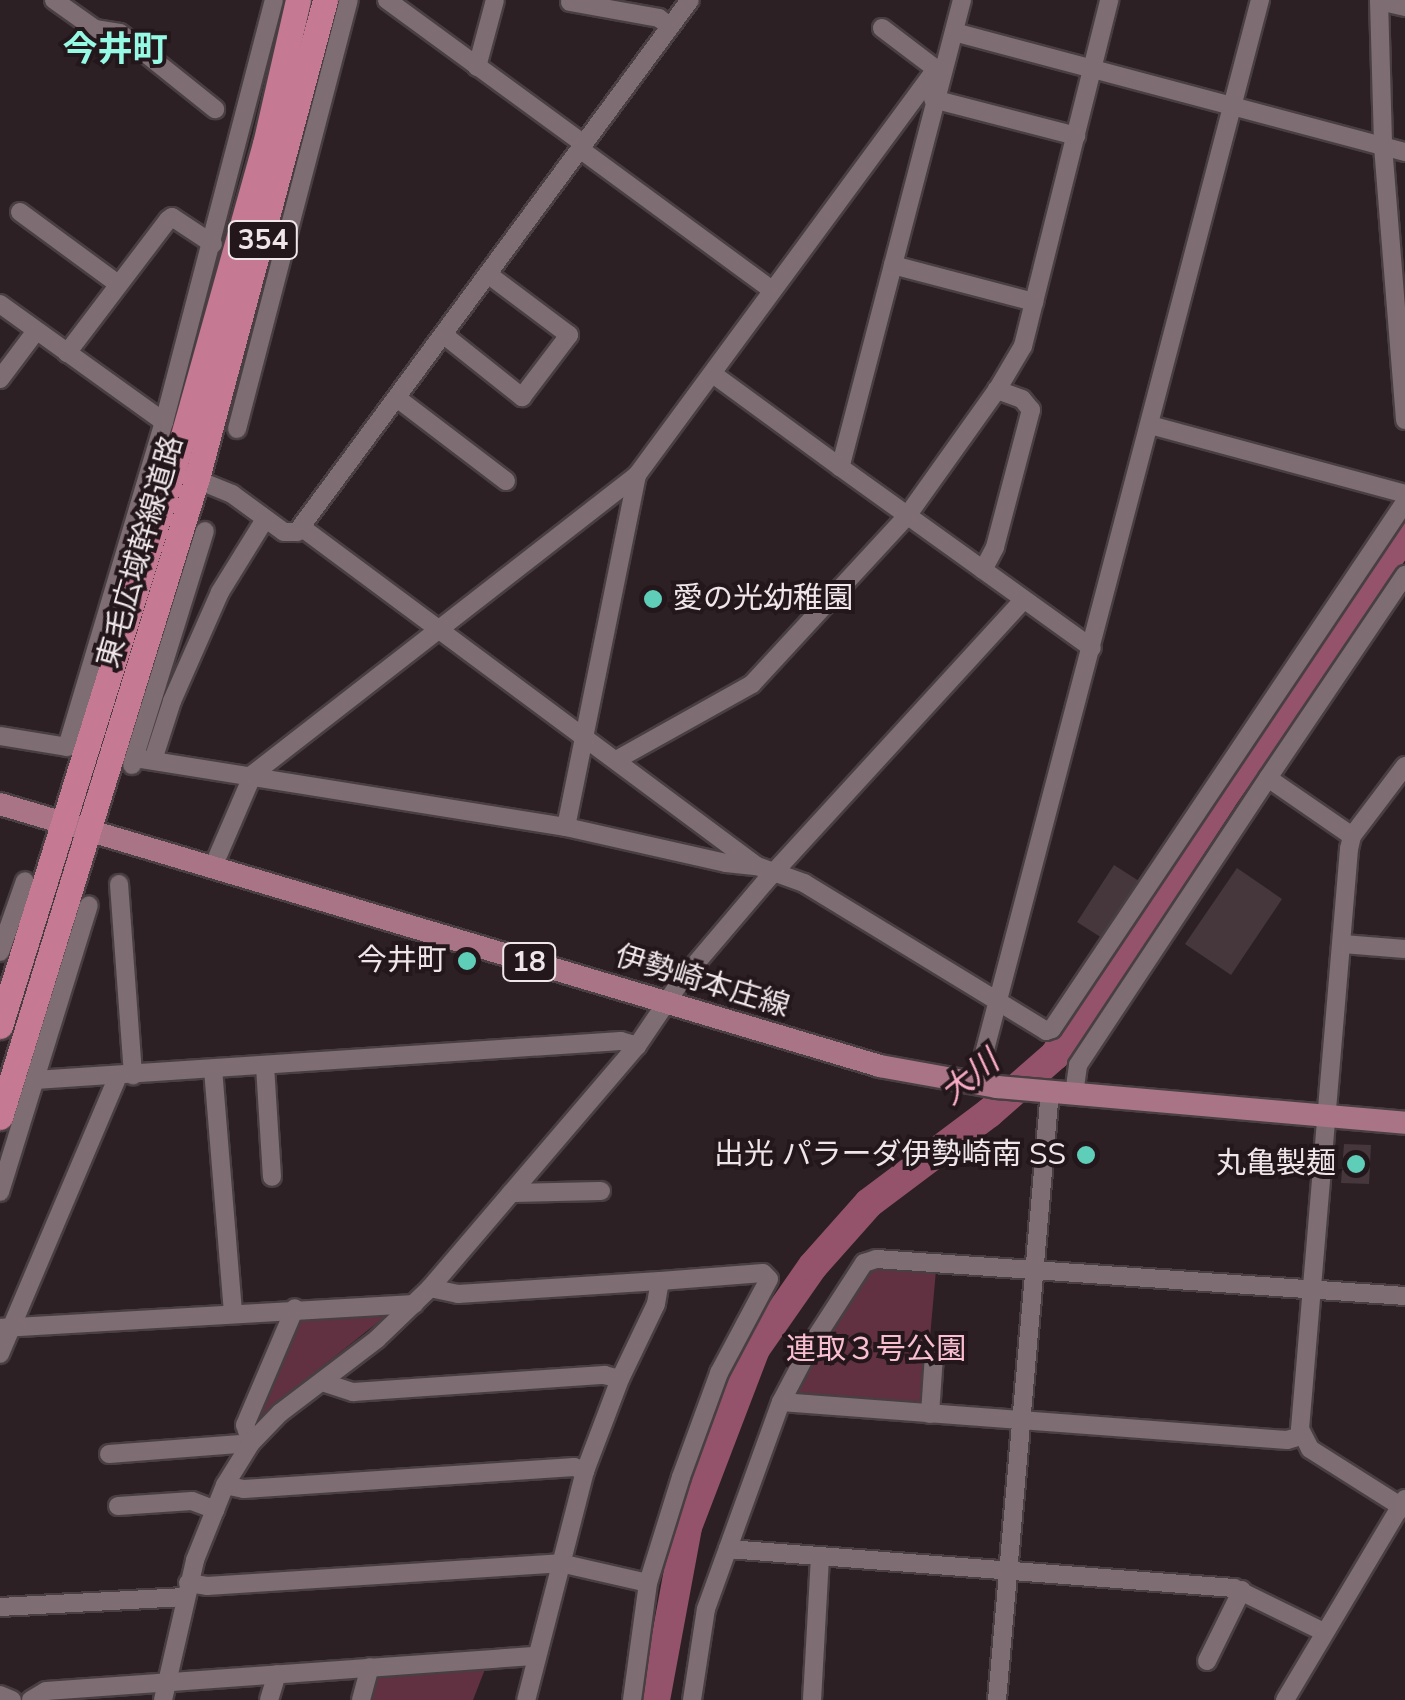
<!DOCTYPE html>
<meta charset="utf-8">
<style>
body{margin:0}
#map{position:relative;width:1405px;height:1700px;overflow:hidden;background:#2d2024;font-family:"Nunito Sans","Noto Sans JP",sans-serif}
div>[style]{position:absolute}
[style*='--x']{left:calc(var(--x)*1px);top:calc(var(--y)*1px);width:calc(var(--w)*1px);rotate:calc(var(--a)*1deg)}
.green>*{inset:0;background:#613041}
.river>*{height:30px;margin:-15px;padding:0 15px;transform-origin:15px;border-radius:15px;background:#94536a}
.building>*{inset:0;background:#45373b}
.roads{filter:drop-shadow(2px 0 #493f42) drop-shadow(-2px 0 #493f42) drop-shadow(0 2px #493f42) drop-shadow(0 -2px #493f42)}
.minor>*{height:18px;margin:-9px;padding:0 9px;transform-origin:9px;border-radius:9px;background:#7e6e73}
.major>*{height:22px;margin:-11px;padding:0 11px;transform-origin:11px;border-radius:11px;background:#a97586}
.highway>*{height:25px;margin:-12.5px;padding:0 12.5px;transform-origin:12.5px;border-radius:12.5px;background:#c67993}
.dots>*{width:28px;height:28px;translate:-50% -50%;box-sizing:border-box;border:5px solid #23171b;border-radius:50%}
span{translate:-50% -50%;white-space:nowrap;text-align:center;line-height:1.15;-webkit-text-stroke:8px #23171b;paint-order:stroke}
.shield-label span{padding:2px 8px;background:#23171b;border:2px solid;border-radius:8px;-webkit-text-stroke-width:0}
.shield-label{font-size:28px;color:#efe6e9;font-weight:700}
.street-label{font-size:30px;color:#efe6e9}
.poi-label{font-size:30px;color:#efe6e9}
.left{translate:0 -50%;text-align:left}
.right{translate:-100% -50%;text-align:right}
.park-label{font-size:30px;color:#f9bed0}
.water-label{font-size:32px;color:#fbadc7;font-style:italic}
.quarter-label{font-size:35px;color:#95f9e3;font-weight:700}
</style>
<div id="map">
<div class="green">
<div style="clip-path:polygon(876px 1265px,936px 1270px,924px 1405px,798px 1396px,797px 1387px,825px 1334px)"></div>
<div style="clip-path:polygon(392px 1311px,254px 1421px,298px 1315px)"></div>
<div style="clip-path:polygon(487px 1664px,473px 1700px,367px 1700px,378px 1677px,388px 1671px)"></div>
</div>
<div class="river">
<div style="--x:655;--y:1700;--w:176;--a:-79.5"></div>
<div style="--x:687;--y:1527;--w:191;--a:-69.1"></div>
<div style="--x:755;--y:1349;--w:101;--a:-55.1"></div>
<div style="--x:813;--y:1266;--w:84;--a:-48.4"></div>
<div style="--x:869;--y:1203;--w:150;--a:-36.9"></div>
<div style="--x:989;--y:1113;--w:88;--a:-41.3"></div>
<div style="--x:1055;--y:1055;--w:304;--a:-56.9"></div>
<div style="--x:1221;--y:800;--w:323;--a:-55.3"></div>
</div>
<div class="building">
<div style="clip-path:polygon(1114px 865px,1139px 881px,1102px 938px,1077px 922px)"></div>
<div style="clip-path:polygon(1237px 868px,1282px 899px,1231px 975px,1185px 944px)"></div>
<div style="clip-path:polygon(1344px 1144px,1371px 1145px,1369px 1184px,1341px 1183px)"></div>
</div>
<div class="roads">
<div class="minor">
<div style="--x:54;--y:0;--w:50;--a:35.3"></div>
<div style="--x:95;--y:29;--w:25;--a:9"></div>
<div style="--x:120;--y:33;--w:122;--a:38.7"></div>
<div style="--x:387;--y:0;--w:244;--a:36.2"></div>
<div style="--x:962;--y:0;--w:483;--a:104.6"></div>
<div style="--x:840;--y:467;--w:310;--a:35.7"></div>
<div style="--x:1379;--y:0;--w:146;--a:88.4"></div>
<div style="--x:1383;--y:146;--w:275;--a:85.4"></div>
<div style="--x:1379;--y:1;--w:27;--a:13"></div>
<div style="--x:570;--y:2;--w:90;--a:10.2"></div>
<div style="--x:659;--y:18;--w:14;--a:39"></div>
<div style="--x:882;--y:28;--w:68;--a:37.2"></div>
<div style="--x:954;--y:32;--w:467;--a:14.9"></div>
<div style="--x:477;--y:67;--w:69;--a:-75"></div>
<div style="--x:933;--y:99;--w:148;--a:14.5"></div>
<div style="--x:580;--y:149;--w:238;--a:36.3"></div>
<div style="--x:20;--y:212;--w:122;--a:36.3"></div>
<div style="--x:893;--y:265;--w:146;--a:14.7"></div>
<div style="--x:0;--y:304;--w:202;--a:35.7"></div>
<div style="--x:444;--y:335;--w:100;--a:38.5"></div>
<div style="--x:522;--y:397;--w:78;--a:-52.8"></div>
<div style="--x:569;--y:335;--w:100;--a:-143.1"></div>
<div style="--x:67;--y:353;--w:167;--a:-52.8"></div>
<div style="--x:168;--y:220;--w:5;--a:-37"></div>
<div style="--x:172;--y:217;--w:49;--a:33.4"></div>
<div style="--x:713;--y:374;--w:157;--a:36.2"></div>
<div style="--x:0;--y:379;--w:60;--a:-53.1"></div>
<div style="--x:397;--y:398;--w:137;--a:37.3"></div>
<div style="--x:1150;--y:425;--w:264;--a:15.1"></div>
<div style="--x:237;--y:429;--w:443;--a:-75.4"></div>
<div style="--x:188;--y:476;--w:48;--a:22.2"></div>
<div style="--x:232;--y:494;--w:64;--a:36.2"></div>
<div style="--x:284;--y:532;--w:13;--a:0"></div>
<div style="--x:297;--y:532;--w:661;--a:-53.55"></div>
<div style="--x:301;--y:527;--w:568;--a:36.63"></div>
<div style="--x:983;--y:570;--w:26;--a:-62"></div>
<div style="--x:995;--y:547;--w:142;--a:-75.3"></div>
<div style="--x:1031;--y:410;--w:14;--a:-129"></div>
<div style="--x:1022;--y:399;--w:27;--a:-160"></div>
<div style="--x:0;--y:736;--w:68;--a:9.3"></div>
<div style="--x:67;--y:747;--w:339;--a:-73.4"></div>
<div style="--x:164;--y:422;--w:436;--a:-75.4"></div>
<div style="--x:135;--y:758;--w:436;--a:9.1"></div>
<div style="--x:566;--y:827;--w:164;--a:12.7"></div>
<div style="--x:726;--y:863;--w:31;--a:6"></div>
<div style="--x:757;--y:866;--w:50;--a:19.9"></div>
<div style="--x:804;--y:883;--w:284;--a:31.4"></div>
<div style="--x:1046;--y:1031;--w:6;--a:-18"></div>
<div style="--x:1052;--y:1029;--w:634;--a:-56.18"></div>
<div style="--x:618;--y:759;--w:154;--a:-29.2"></div>
<div style="--x:752;--y:684;--w:229;--a:-47.3"></div>
<div style="--x:907;--y:516;--w:155;--a:-54.5"></div>
<div style="--x:997;--y:390;--w:51;--a:-59.4"></div>
<div style="--x:1023;--y:346;--w:357;--a:-76"></div>
<div style="--x:153;--y:760;--w:62;--a:-72.1"></div>
<div style="--x:172;--y:701;--w:119;--a:-66.2"></div>
<div style="--x:220;--y:592;--w:86;--a:-58.3"></div>
<div style="--x:132;--y:765;--w:245;--a:-72.7"></div>
<div style="--x:1405;--y:766;--w:88;--a:127.1"></div>
<div style="--x:1352;--y:836;--w:13;--a:103"></div>
<div style="--x:1349;--y:849;--w:582;--a:94.83"></div>
<div style="--x:1300;--y:1429;--w:22;--a:63"></div>
<div style="--x:1310;--y:1449;--w:112;--a:32.3"></div>
<div style="--x:566;--y:827;--w:359;--a:-78.6"></div>
<div style="--x:1352;--y:836;--w:102;--a:-145.4"></div>
<div style="--x:1268;--y:778;--w:245;--a:-56"></div>
<div style="--x:213;--y:867;--w:101;--a:-66.7"></div>
<div style="--x:253;--y:774;--w:487;--a:-37.9"></div>
<div style="--x:637;--y:475;--w:504;--a:-53.63"></div>
<div style="--x:936;--y:69;--w:6;--a:-9"></div>
<div style="--x:119;--y:884;--w:192;--a:85.8"></div>
<div style="--x:1343;--y:944;--w:62;--a:4.6"></div>
<div style="--x:0;--y:952;--w:75;--a:-70.6"></div>
<div style="--x:265;--y:1066;--w:111;--a:86.4"></div>
<div style="--x:213;--y:1069;--w:244;--a:85.3"></div>
<div style="--x:35;--y:1080;--w:587;--a:-3.81"></div>
<div style="--x:621;--y:1041;--w:17;--a:17"></div>
<div style="--x:976;--y:1084;--w:1121;--a:-75.32"></div>
<div style="--x:1074;--y:1094;--w:29;--a:-82"></div>
<div style="--x:1078;--y:1065;--w:344;--a:-56.5"></div>
<div style="--x:0;--y:1192;--w:300;--a:-72.8"></div>
<div style="--x:511;--y:1193;--w:90;--a:-1.3"></div>
<div style="--x:430;--y:1288;--w:29;--a:12"></div>
<div style="--x:458;--y:1294;--w:202;--a:-3.7"></div>
<div style="--x:660;--y:1281;--w:23;--a:100"></div>
<div style="--x:656;--y:1304;--w:83;--a:115.6"></div>
<div style="--x:620;--y:1379;--w:98;--a:110.8"></div>
<div style="--x:585;--y:1471;--w:236;--a:104.4"></div>
<div style="--x:0;--y:1328;--w:415;--a:-3.3"></div>
<div style="--x:0;--y:1354;--w:302;--a:-67"></div>
<div style="--x:322;--y:1382;--w:33;--a:18"></div>
<div style="--x:353;--y:1392;--w:252;--a:-3.9"></div>
<div style="--x:604;--y:1375;--w:16;--a:14"></div>
<div style="--x:781;--y:1402;--w:507;--a:4.29"></div>
<div style="--x:1287;--y:1440;--w:15;--a:-16"></div>
<div style="--x:930;--y:1414;--w:59;--a:-86.1"></div>
<div style="--x:109;--y:1454;--w:142;--a:-4.4"></div>
<div style="--x:251;--y:1443;--w:19;--a:-108"></div>
<div style="--x:245;--y:1425;--w:127;--a:-66.9"></div>
<div style="--x:225;--y:1485;--w:19;--a:12"></div>
<div style="--x:244;--y:1489;--w:331;--a:-3.8"></div>
<div style="--x:574;--y:1467;--w:12;--a:20"></div>
<div style="--x:118;--y:1506;--w:74;--a:-3.9"></div>
<div style="--x:192;--y:1501;--w:25;--a:21"></div>
<div style="--x:728;--y:1549;--w:508;--a:4.41"></div>
<div style="--x:1234;--y:1588;--w:100;--a:26.1"></div>
<div style="--x:188;--y:1583;--w:19;--a:9"></div>
<div style="--x:207;--y:1586;--w:354;--a:-3.7"></div>
<div style="--x:560;--y:1563;--w:90;--a:12.8"></div>
<div style="--x:0;--y:1607;--w:183;--a:-3.1"></div>
<div style="--x:1207;--y:1661;--w:79;--a:-63.8"></div>
<div style="--x:0;--y:1695;--w:13;--a:23"></div>
<div style="--x:31;--y:1700;--w:17;--a:-31"></div>
<div style="--x:46;--y:1691;--w:492;--a:-4.1"></div>
<div style="--x:163;--y:1700;--w:144;--a:-77.1"></div>
<div style="--x:195;--y:1560;--w:81;--a:-68.2"></div>
<div style="--x:225;--y:1485;--w:49;--a:-58.2"></div>
<div style="--x:251;--y:1443;--w:42;--a:-46"></div>
<div style="--x:280;--y:1413;--w:122;--a:-37.3"></div>
<div style="--x:377;--y:1339;--w:74;--a:-43.9"></div>
<div style="--x:430;--y:1288;--w:318;--a:-49.5"></div>
<div style="--x:637;--y:1046;--w:78;--a:-55.9"></div>
<div style="--x:681;--y:981;--w:130;--a:-49.7"></div>
<div style="--x:765;--y:882;--w:380;--a:-47.5"></div>
<div style="--x:269;--y:1700;--w:27;--a:-73"></div>
<div style="--x:361;--y:1700;--w:34;--a:-75"></div>
<div style="--x:632;--y:1700;--w:118;--a:-82.2"></div>
<div style="--x:648;--y:1583;--w:111;--a:-72.7"></div>
<div style="--x:681;--y:1477;--w:111;--a:-69.9"></div>
<div style="--x:719;--y:1373;--w:106;--a:-62"></div>
<div style="--x:769;--y:1279;--w:8;--a:-135"></div>
<div style="--x:763;--y:1273;--w:103;--a:175.6"></div>
<div style="--x:692;--y:1700;--w:92;--a:-81.3"></div>
<div style="--x:706;--y:1609;--w:220;--a:-70.1"></div>
<div style="--x:781;--y:1402;--w:64;--a:-62.2"></div>
<div style="--x:811;--y:1345;--w:98;--a:-57.1"></div>
<div style="--x:864;--y:1263;--w:13;--a:-18"></div>
<div style="--x:876;--y:1259;--w:530;--a:4"></div>
<div style="--x:812;--y:1700;--w:144;--a:-86.8"></div>
<div style="--x:997;--y:1700;--w:611;--a:-85.03"></div>
<div style="--x:1285;--y:1700;--w:234;--a:-59.2"></div>
</div>
<div class="major">
<div style="--x:0;--y:804;--w:918;--a:16.58"></div>
<div style="--x:880;--y:1066;--w:119;--a:10.2"></div>
<div style="--x:997;--y:1087;--w:410;--a:5"></div>
</div>
<div class="highway">
<div style="--x:0;--y:1026;--w:581;--a:-72.69"></div>
<div style="--x:173;--y:471;--w:340;--a:-74.3"></div>
<div style="--x:265;--y:144;--w:148;--a:-77.1"></div>
<div style="--x:0;--y:1117;--w:669;--a:-72.87"></div>
<div style="--x:197;--y:478;--w:495;--a:-75"></div>
</div>
</div>
<div class="dots">
<div style="left:653px;top:599px;background:#5eceb8"></div>
<div style="left:467px;top:961px;background:#5eceb8"></div>
<div style="left:1086px;top:1155px;background:#5eceb8"></div>
<div style="left:1356px;top:1164px;background:#5eceb8"></div>
</div>
<div class="shield-label">
<span style="left:263px;top:240px">354</span>
<span style="left:529px;top:962px">18</span>
</div>
<div class="street-label">
<span style="left:141px;top:552px;rotate:-74deg">東毛広域幹線道路</span>
<span style="left:702px;top:982px;rotate:17deg">伊勢崎本庄線</span>
</div>
<div class="poi-label">
<span class="left" style="left:673px;top:599px">愛の光幼稚園</span>
<span class="right" style="left:447px;top:961px">今井町</span>
<span class="right" style="left:1066px;top:1155px">出光 パラーダ伊勢崎南 SS</span>
<span class="right" style="left:1336px;top:1164px">丸亀製麺</span>
</div>
<div class="park-label">
<span style="left:876px;top:1350px">連取３号公園</span>
</div>
<div class="water-label">
<span style="left:970px;top:1078px;rotate:-39deg">大川</span>
</div>
<div class="quarter-label">
<span style="left:115px;top:50px">今井町</span>
</div>
</div>
